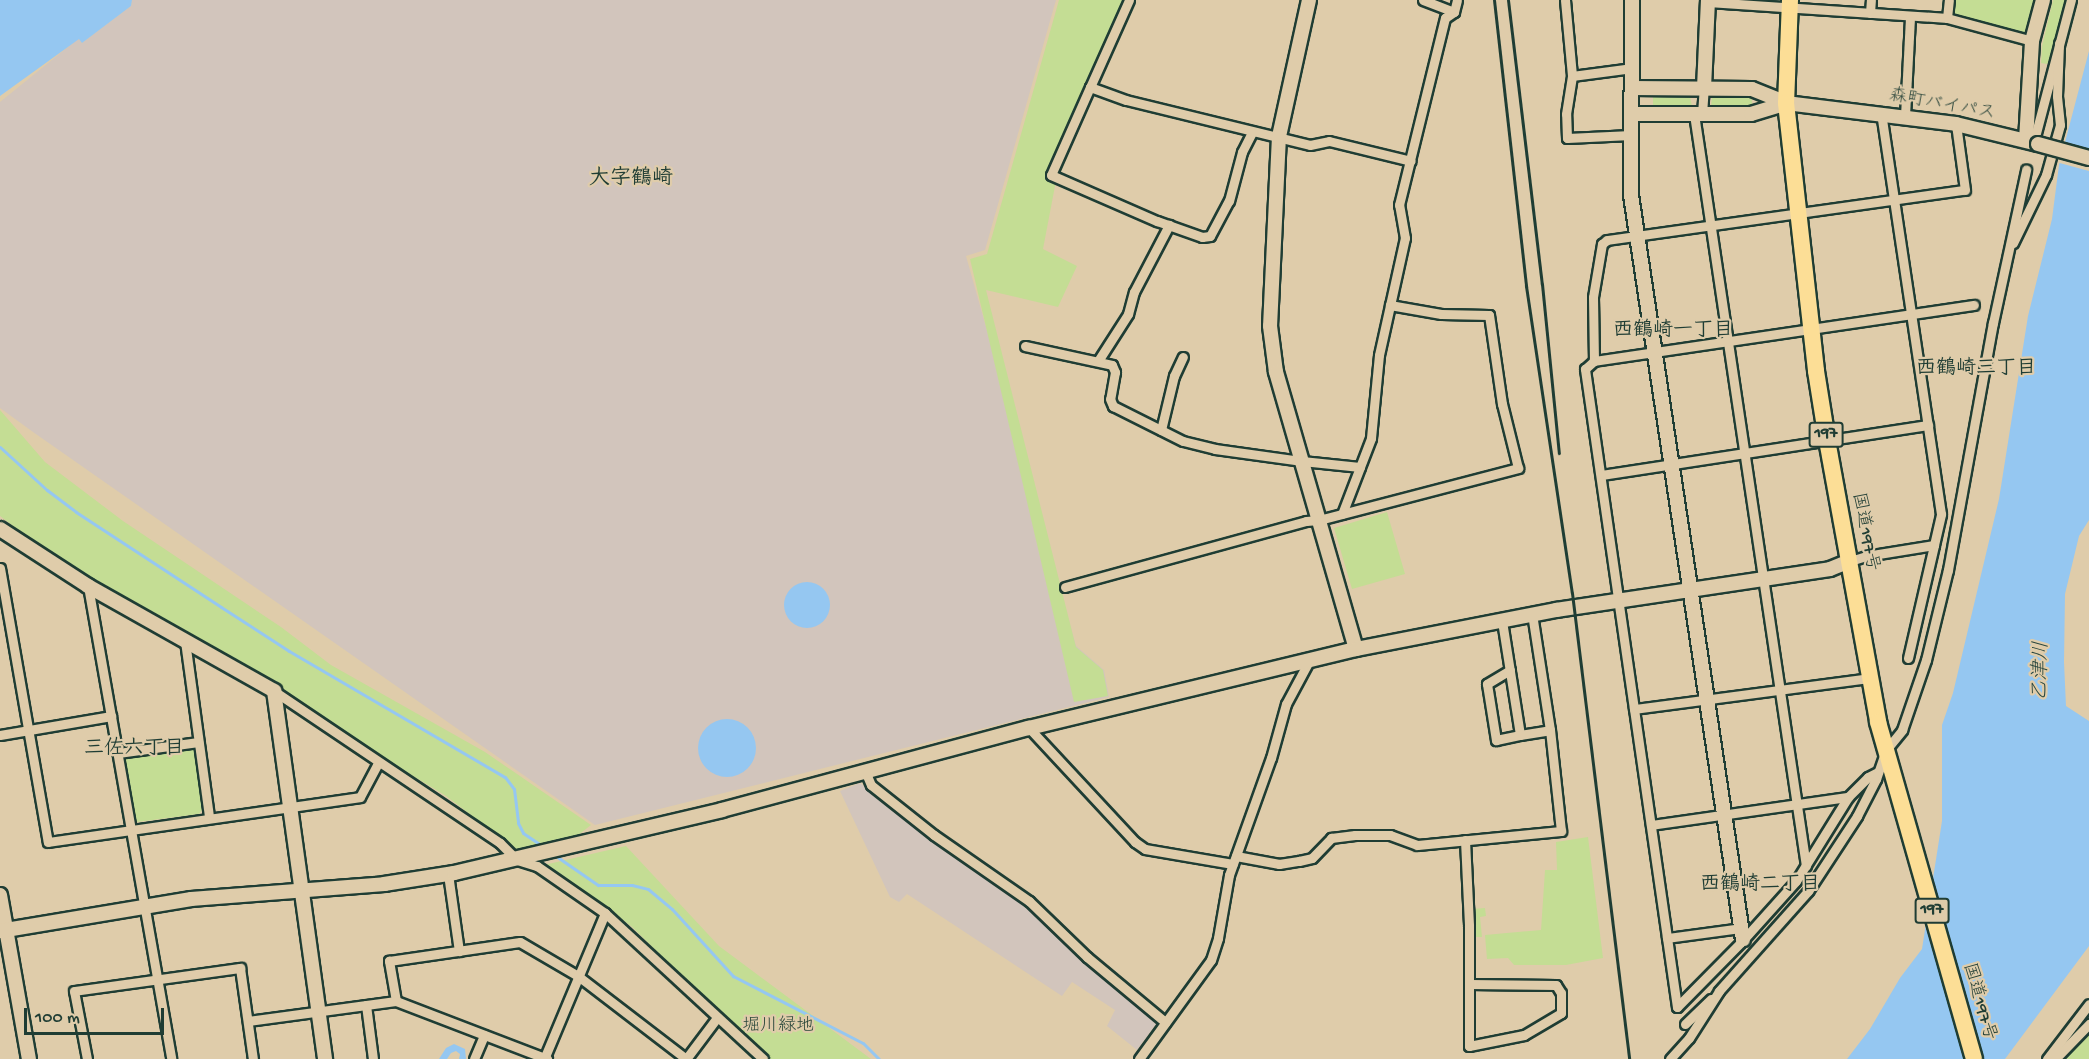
<!DOCTYPE html>
<meta charset="utf-8">
<style>
body{margin:0}
#map{position:relative;width:2089px;height:1059px;overflow:hidden;background:#dfccaa;font-family:"Gochi Hand","Klee One",sans-serif}
div>[style]{position:absolute}
[style*='--x']{left:calc(var(--x)*1px);top:calc(var(--y)*1px);width:calc(var(--w)*1px);rotate:calc(var(--a)*1deg)}
.built>*{inset:0;background:#d2c5bc}
.green>*{inset:0;background:#c4dd94}
.water>*{inset:0;background:#95c7f1}
.round{border-radius:50%}
.pier>*{inset:0;background:#dfccaa}
.stream>*{height:3px;margin:-1.5px;padding:0 1.5px;transform-origin:1.5px;border-radius:1.5px;background:#95c7f1}
.roads{filter:drop-shadow(2px 0 #1f3d34) drop-shadow(-2px 0 #1f3d34) drop-shadow(0 2px #1f3d34) drop-shadow(0 -2px #1f3d34)}
.street>*{height:9px;margin:-4.5px;padding:0 4.5px;transform-origin:4.5px;border-radius:4.5px;background:#dfccaa}
.secondary>*{height:14px;margin:-7px;padding:0 7px;transform-origin:7px;border-radius:7px;background:#dfccaa}
.highway>*{height:16px;margin:-8px;padding:0 8px;transform-origin:8px;border-radius:8px;background:#fcde96}
.rail>*{height:3px;margin:-1.5px;padding:0 1.5px;transform-origin:1.5px;border-radius:1.5px;background:#1f3d34}
.bridges{filter:drop-shadow(2px 0 #1f3d34) drop-shadow(-2px 0 #1f3d34) drop-shadow(0 2px #1f3d34) drop-shadow(0 -2px #1f3d34)}
.secondary-bridge>*{height:14px;margin:-7px;padding:0 7px;transform-origin:7px;border-radius:7px;background:#dfccaa}
span{translate:-50% -50%;white-space:nowrap;text-align:center;line-height:1.15;-webkit-text-stroke:4.5px #dfccaa;paint-order:stroke}
.shield-label span{padding:2px 4px;background:#dfccaa;border:2px solid;border-radius:4px;-webkit-text-stroke-width:0}
.shield-label{font-size:16px;color:#1f3d34;font-weight:700}
.street-label{font-size:18px;color:#1f3d34}
.park-label{font-size:18px;color:#274539}
.neighbourhood-label{font-size:20px;color:#1f3d34;font-weight:700}
.water-label{font-size:20px;color:#25443d;font-style:italic}
.quarter-label{font-size:21px;color:#1f3d34;font-weight:700}
.scale{position:absolute;left:24px;top:1008px;width:140px;height:27px;box-sizing:border-box;border:3px solid #1f3d34;border-top:0;padding-left:8px;font-size:18px;line-height:21px;white-space:nowrap;color:#1f3d34;-webkit-text-stroke:4px #dfccaa;paint-order:stroke}
</style>
<div id="map">
<div class="built">
<div style="clip-path:polygon(132px 0,1056px 0,985px 250px,966px 256px,1076px 646px,1104px 670px,1109px 697px,595px 825px,33px 432px,0 408px,0 102px,79px 38px,82px 43px,131px 6px)"></div>
<div style="clip-path:polygon(860px 783px,1024px 905px,1089px 959px,1156px 1024px,1137px 1050px,1107px 1026px,1115px 1010px,1072px 982px,1062px 996px,907px 894px,899px 902px,890px 897px,840px 791px)"></div>
</div>
<div class="green">
<div style="clip-path:polygon(1059px 0,1131px 0,1055px 186px,1043px 249px,1077px 266px,1058px 307px,986px 290px,1076px 647px,1103px 670px,1108px 696px,1074px 702px,970px 259px,987px 254px)"></div>
<div style="clip-path:polygon(1954px 0,2037px 0,2026px 35px,1956px 16px,1953px 12px)"></div>
<div style="clip-path:polygon(2053px 0,2067px 0,2054px 53px,2047px 64px,2041px 63px,2042px 46px)"></div>
<div style="clip-path:polygon(1751px 96px,1753px 108px,1711px 106px,1712px 97px)"></div>
<div style="clip-path:polygon(1653px 97px,1690px 97px,1692px 106px,1653px 108px)"></div>
<div style="clip-path:polygon(0 410px,45px 462px,123px 521px,281px 627px,331px 665px,485px 752px,591px 825px,577px 836px,518px 851px,446px 796px,337px 730px,235px 662px,51px 555px,0 516px)"></div>
<div style="clip-path:polygon(1387px 512px,1405px 574px,1352px 589px,1334px 528px)"></div>
<div style="clip-path:polygon(191px 745px,195px 748px,202px 810px,199px 814px,137px 822px,133px 819px,122px 759px,125px 755px)"></div>
<div style="clip-path:polygon(1588px 837px,1603px 958px,1566px 965px,1514px 965px,1508px 958px,1487px 959px,1485px 935px,1541px 930px,1545px 870px,1557px 870px,1556px 842px)"></div>
<div style="clip-path:polygon(626px 846px,719px 946px,871px 1059px,767px 1059px,632px 927px,602px 904px,544px 865px)"></div>
<div style="clip-path:polygon(1485px 908px,1486px 916px,1480px 917px,1482px 937px,1474px 937px,1472px 909px)"></div>
<div style="clip-path:polygon(2089px 1031px,2089px 1059px,2063px 1059px)"></div>
</div>
<div class="water">
<div style="clip-path:polygon(0 0,132px 0,131px 6px,82px 43px,79px 39px,0 96px)"></div>
<div style="clip-path:polygon(2089px 51px,2089px 520px,2079px 536px,2065px 594px,2064px 662px,2066px 706px,2089px 721px,2089px 946px,2005px 1059px,1847px 1059px,1870px 1029px,1900px 978px,1922px 949px,1942px 821px,1942px 725px,1953px 693px,1999px 499px,2028px 316px,2052px 219px,2059px 165px)"></div>
<div class="round" style="left:784px;top:582px;width:46px;height:46px"></div>
<div class="round" style="left:698px;top:719px;width:58px;height:58px"></div>
<div style="clip-path:polygon(454px 1044px,465px 1049px,466px 1059px,459px 1059px,460px 1054px,456px 1051px,451px 1053px,447px 1059px,439px 1059px,446px 1048px)"></div>
</div>
<div class="pier">
<div style="clip-path:polygon(2061px 142px,2089px 150px,2089px 171px,2056px 162px)"></div>
</div>
<div class="stream">
<div style="--x:0;--y:447;--w:64;--a:42.5"></div>
<div style="--x:47;--y:490;--w:36;--a:37"></div>
<div style="--x:76;--y:512;--w:173;--a:33.2"></div>
<div style="--x:221;--y:607;--w:81;--a:32.9"></div>
<div style="--x:289;--y:651;--w:250;--a:30.3"></div>
<div style="--x:505;--y:777;--w:15;--a:53"></div>
<div style="--x:514;--y:789;--w:34;--a:83"></div>
<div style="--x:518;--y:823;--w:11;--a:63"></div>
<div style="--x:523;--y:833;--w:27;--a:34"></div>
<div style="--x:553;--y:854;--w:55;--a:34.6"></div>
<div style="--x:598;--y:885;--w:34;--a:0"></div>
<div style="--x:632;--y:885;--w:16;--a:14"></div>
<div style="--x:648;--y:889;--w:31;--a:40"></div>
<div style="--x:672;--y:909;--w:91;--a:47.7"></div>
<div style="--x:733;--y:976;--w:146;--a:27.3"></div>
<div style="--x:863;--y:1043;--w:23;--a:45"></div>
</div>
<div class="roads">
<div class="street">
<div style="--x:1129;--y:0;--w:95;--a:114.1"></div>
<div style="--x:1090;--y:87;--w:38;--a:20"></div>
<div style="--x:1126;--y:100;--w:189;--a:13.7"></div>
<div style="--x:1310;--y:145;--w:19;--a:-12"></div>
<div style="--x:1329;--y:141;--w:84;--a:13.7"></div>
<div style="--x:1423;--y:0;--w:33;--a:21"></div>
<div style="--x:1565;--y:0;--w:76;--a:84.7"></div>
<div style="--x:1708;--y:2;--w:240;--a:3.8"></div>
<div style="--x:1947;--y:18;--w:88;--a:15.1"></div>
<div style="--x:1870;--y:13;--w:13;--a:-86"></div>
<div style="--x:1947;--y:18;--w:18;--a:-84"></div>
<div style="--x:1090;--y:87;--w:96;--a:113.9"></div>
<div style="--x:1051;--y:175;--w:116;--a:23.5"></div>
<div style="--x:1157;--y:221;--w:48;--a:19.6"></div>
<div style="--x:1202;--y:237;--w:8;--a:-7"></div>
<div style="--x:1210;--y:236;--w:40;--a:-62"></div>
<div style="--x:1229;--y:201;--w:51;--a:-75.1"></div>
<div style="--x:1242;--y:152;--w:22;--a:-63"></div>
<div style="--x:1694;--y:114;--w:760;--a:81.53"></div>
<div style="--x:1702;--y:114;--w:26;--a:-86"></div>
<div style="--x:1905;--y:116;--w:100;--a:-87.1"></div>
<div style="--x:2036;--y:133;--w:138;--a:-75.3"></div>
<div style="--x:1631;--y:135;--w:64;--a:177.3"></div>
<div style="--x:1567;--y:138;--w:24;--a:-92"></div>
<div style="--x:1566;--y:114;--w:38;--a:-81"></div>
<div style="--x:1572;--y:76;--w:61;--a:-7.6"></div>
<div style="--x:2013;--y:243;--w:76;--a:-64.1"></div>
<div style="--x:2046;--y:175;--w:52;--a:-74.4"></div>
<div style="--x:2060;--y:125;--w:29;--a:-96"></div>
<div style="--x:2057;--y:96;--w:53;--a:-87.8"></div>
<div style="--x:1025;--y:346;--w:89;--a:12.3"></div>
<div style="--x:1112;--y:365;--w:8;--a:67"></div>
<div style="--x:1115;--y:372;--w:27;--a:100"></div>
<div style="--x:1110;--y:399;--w:8;--a:67"></div>
<div style="--x:1113;--y:406;--w:78;--a:26.6"></div>
<div style="--x:1183;--y:441;--w:33;--a:14"></div>
<div style="--x:1215;--y:449;--w:88;--a:7.9"></div>
<div style="--x:1302;--y:461;--w:58;--a:5.9"></div>
<div style="--x:1360;--y:467;--w:31;--a:-69"></div>
<div style="--x:1371;--y:438;--w:83;--a:-84.5"></div>
<div style="--x:1379;--y:355;--w:120;--a:-77.5"></div>
<div style="--x:1405;--y:238;--w:34;--a:-100"></div>
<div style="--x:1399;--y:205;--w:193;--a:-76.2"></div>
<div style="--x:1445;--y:18;--w:11;--a:-34"></div>
<div style="--x:1454;--y:12;--w:12;--a:-76"></div>
<div style="--x:1098;--y:361;--w:56;--a:-57.4"></div>
<div style="--x:1128;--y:314;--w:23;--a:-75"></div>
<div style="--x:1134;--y:292;--w:76;--a:-62.4"></div>
<div style="--x:1594;--y:361;--w:64;--a:-90.9"></div>
<div style="--x:1593;--y:297;--w:54;--a:-80.4"></div>
<div style="--x:1602;--y:244;--w:6;--a:-39"></div>
<div style="--x:1607;--y:240;--w:361;--a:-8"></div>
<div style="--x:1965;--y:190;--w:67;--a:-97.8"></div>
<div style="--x:1161;--y:430;--w:56;--a:-76.5"></div>
<div style="--x:1174;--y:376;--w:21;--a:-65"></div>
<div style="--x:1601;--y:475;--w:331;--a:-8.7"></div>
<div style="--x:1342;--y:514;--w:50;--a:-69"></div>
<div style="--x:1850;--y:561;--w:17;--a:-17"></div>
<div style="--x:1866;--y:556;--w:69;--a:-9.2"></div>
<div style="--x:1934;--y:545;--w:32;--a:-77"></div>
<div style="--x:1941;--y:514;--w:405;--a:-98.5"></div>
<div style="--x:0;--y:568;--w:278;--a:80.1"></div>
<div style="--x:48;--y:842;--w:315;--a:-8.2"></div>
<div style="--x:360;--y:797;--w:38;--a:-62"></div>
<div style="--x:88;--y:586;--w:480;--a:80"></div>
<div style="--x:1065;--y:587;--w:250;--a:-15.3"></div>
<div style="--x:1306;--y:521;--w:13;--a:-4"></div>
<div style="--x:1319;--y:520;--w:206;--a:-14.6"></div>
<div style="--x:1518;--y:468;--w:66;--a:-104"></div>
<div style="--x:1502;--y:404;--w:90;--a:-98.3"></div>
<div style="--x:1489;--y:315;--w:48;--a:-178.8"></div>
<div style="--x:1441;--y:314;--w:52;--a:-170"></div>
<div style="--x:1502;--y:621;--w:115;--a:81"></div>
<div style="--x:1520;--y:735;--w:30;--a:-9"></div>
<div style="--x:185;--y:641;--w:178;--a:82.2"></div>
<div style="--x:1908;--y:658;--w:116;--a:-77"></div>
<div style="--x:1510;--y:670;--w:27;--a:149"></div>
<div style="--x:1487;--y:684;--w:57;--a:80.9"></div>
<div style="--x:1496;--y:740;--w:25;--a:-12"></div>
<div style="--x:274;--y:691;--w:272;--a:33.9"></div>
<div style="--x:500;--y:843;--w:24;--a:45"></div>
<div style="--x:517;--y:860;--w:21;--a:17"></div>
<div style="--x:537;--y:866;--w:83;--a:34.7"></div>
<div style="--x:605;--y:913;--w:215;--a:42.7"></div>
<div style="--x:1634;--y:709;--w:238;--a:-7.5"></div>
<div style="--x:1029;--y:728;--w:156;--a:47.1"></div>
<div style="--x:1135;--y:842;--w:12;--a:35"></div>
<div style="--x:1145;--y:849;--w:89;--a:9.7"></div>
<div style="--x:0;--y:735;--w:113;--a:-9.7"></div>
<div style="--x:118;--y:753;--w:81;--a:-7.8"></div>
<div style="--x:865;--y:771;--w:15;--a:67"></div>
<div style="--x:871;--y:785;--w:80;--a:38.4"></div>
<div style="--x:934;--y:835;--w:116;--a:34.8"></div>
<div style="--x:1029;--y:901;--w:81;--a:44"></div>
<div style="--x:1087;--y:957;--w:102;--a:39.8"></div>
<div style="--x:1651;--y:825;--w:199;--a:-8.1"></div>
<div style="--x:1465;--y:840;--w:86;--a:87.3"></div>
<div style="--x:1469;--y:926;--w:120;--a:90"></div>
<div style="--x:1469;--y:1046;--w:56;--a:-11.3"></div>
<div style="--x:1524;--y:1035;--w:43;--a:-30.7"></div>
<div style="--x:1561;--y:1013;--w:20;--a:-90"></div>
<div style="--x:1561;--y:993;--w:9;--a:-122"></div>
<div style="--x:1556;--y:985;--w:87;--a:-179.3"></div>
<div style="--x:1236;--y:856;--w:44;--a:10.5"></div>
<div style="--x:1279;--y:864;--w:20;--a:-9"></div>
<div style="--x:1299;--y:861;--w:13;--a:-13"></div>
<div style="--x:1312;--y:858;--w:28;--a:-46"></div>
<div style="--x:1331;--y:838;--w:24;--a:-7"></div>
<div style="--x:1355;--y:835;--w:35;--a:0"></div>
<div style="--x:1390;--y:835;--w:29;--a:20"></div>
<div style="--x:1417;--y:845;--w:145;--a:-5.6"></div>
<div style="--x:1561;--y:831;--w:102;--a:-96.2"></div>
<div style="--x:1550;--y:730;--w:117;--a:-98.8"></div>
<div style="--x:448;--y:874;--w:78;--a:81.9"></div>
<div style="--x:1667;--y:938;--w:75;--a:-7.7"></div>
<div style="--x:396;--y:1001;--w:162;--a:21"></div>
<div style="--x:366;--y:1005;--w:54;--a:82.6"></div>
<div style="--x:1677;--y:1007;--w:645;--a:-98.21"></div>
<div style="--x:1585;--y:369;--w:12;--a:-42"></div>
<div style="--x:1594;--y:361;--w:384;--a:-8.4"></div>
<div style="--x:1677;--y:1007;--w:94;--a:-45.4"></div>
<div style="--x:1743;--y:940;--w:79;--a:-48.1"></div>
<div style="--x:1796;--y:881;--w:99;--a:-58.2"></div>
<div style="--x:1848;--y:797;--w:28;--a:-45"></div>
<div style="--x:1868;--y:777;--w:11;--a:-27"></div>
<div style="--x:248;--y:1021;--w:149;--a:-7.7"></div>
<div style="--x:396;--y:1001;--w:41;--a:-99.9"></div>
<div style="--x:389;--y:961;--w:132;--a:-8.3"></div>
<div style="--x:520;--y:942;--w:67;--a:30.4"></div>
<div style="--x:578;--y:976;--w:136;--a:37.5"></div>
<div style="--x:1685;--y:1024;--w:36;--a:-44"></div>
<div style="--x:87;--y:1059;--w:69;--a:-100.8"></div>
<div style="--x:74;--y:991;--w:168;--a:-7.9"></div>
<div style="--x:240;--y:968;--w:92;--a:81.9"></div>
<div style="--x:474;--y:1059;--w:26;--a:-67"></div>
<div style="--x:544;--y:1059;--w:158;--a:-67.3"></div>
<div style="--x:686;--y:1059;--w:50;--a:-53.1"></div>
<div style="--x:1139;--y:1059;--w:122;--a:-54"></div>
<div style="--x:1211;--y:960;--w:23;--a:-72"></div>
<div style="--x:1218;--y:938;--w:64;--a:-80.1"></div>
<div style="--x:1229;--y:875;--w:124;--a:-70.3"></div>
<div style="--x:1271;--y:758;--w:56;--a:-74.5"></div>
<div style="--x:1286;--y:704;--w:49;--a:-61.9"></div>
<div style="--x:1670;--y:1059;--w:28;--a:-48"></div>
<div style="--x:1689;--y:1038;--w:56;--a:-57.4"></div>
<div style="--x:1719;--y:991;--w:134;--a:-48.3"></div>
<div style="--x:1808;--y:891;--w:90;--a:-56.8"></div>
<div style="--x:1857;--y:816;--w:42;--a:-62.8"></div>
<div style="--x:1876;--y:779;--w:31;--a:-71"></div>
<div style="--x:1886;--y:750;--w:26;--a:-51"></div>
<div style="--x:1902;--y:730;--w:74;--a:-71.1"></div>
<div style="--x:1926;--y:660;--w:93;--a:-76.3"></div>
<div style="--x:1948;--y:570;--w:251;--a:-79.7"></div>
<div style="--x:1993;--y:323;--w:157;--a:-77.8"></div>
<div style="--x:2047;--y:1059;--w:69;--a:-52.6"></div>
<div style="--x:2055;--y:1059;--w:49;--a:-45.8"></div>
</div>
<div class="secondary">
<div style="--x:1309;--y:0;--w:139;--a:102.4"></div>
<div style="--x:1279;--y:136;--w:190;--a:92.7"></div>
<div style="--x:1270;--y:326;--w:46;--a:82.6"></div>
<div style="--x:1276;--y:372;--w:288;--a:73.9"></div>
<div style="--x:1632;--y:0;--w:195;--a:90.3"></div>
<div style="--x:1631;--y:195;--w:753;--a:81.45"></div>
<div style="--x:1632;--y:88;--w:120;--a:0.5"></div>
<div style="--x:1752;--y:89;--w:37;--a:22"></div>
<div style="--x:1786;--y:103;--w:171;--a:7"></div>
<div style="--x:1956;--y:124;--w:84;--a:13.7"></div>
<div style="--x:1704;--y:88;--w:88;--a:-87.4"></div>
<div style="--x:1632;--y:114;--w:119;--a:0"></div>
<div style="--x:1751;--y:114;--w:37;--a:-17"></div>
<div style="--x:2026;--y:140;--w:99;--a:-86.5"></div>
<div style="--x:2032;--y:41;--w:42;--a:-75"></div>
<div style="--x:0;--y:529;--w:105;--a:32.9"></div>
<div style="--x:88;--y:586;--w:214;--a:29.4"></div>
<div style="--x:274;--y:691;--w:372;--a:82.1"></div>
<div style="--x:0;--y:895;--w:167;--a:80"></div>
<div style="--x:0;--y:931;--w:194;--a:-9.5"></div>
<div style="--x:191;--y:899;--w:194;--a:-4.4"></div>
<div style="--x:384;--y:884;--w:71;--a:-8.9"></div>
<div style="--x:454;--y:873;--w:275;--a:-13.2"></div>
<div style="--x:722;--y:810;--w:318;--a:-15"></div>
<div style="--x:1029;--y:728;--w:336;--a:-13.6"></div>
<div style="--x:1356;--y:649;--w:204;--a:-11"></div>
<div style="--x:1556;--y:610;--w:277;--a:-8.5"></div>
<div style="--x:1830;--y:569;--w:22;--a:-22"></div>
</div>
<div class="highway">
<div style="--x:1790;--y:0;--w:103;--a:92.2"></div>
<div style="--x:1786;--y:103;--w:270;--a:83.6"></div>
<div style="--x:1816;--y:371;--w:70;--a:80.9"></div>
<div style="--x:1827;--y:440;--w:287;--a:79.7"></div>
<div style="--x:1878;--y:722;--w:350;--a:74.1"></div>
</div>
</div>
<div class="rail">
<div style="--x:1494;--y:0;--w:288;--a:83.6"></div>
<div style="--x:1526;--y:286;--w:310;--a:81.5"></div>
<div style="--x:1572;--y:593;--w:469;--a:83"></div>
<div style="--x:1508;--y:0;--w:286;--a:83.2"></div>
<div style="--x:1542;--y:284;--w:170;--a:84.3"></div>
</div>
<div class="bridges">
<div class="secondary-bridge">
<div style="--x:2038;--y:144;--w:53;--a:15.4"></div>
</div>
</div>
<div class="shield-label">
<span style="left:1826px;top:435px">197</span>
<span style="left:1932px;top:911px">197</span>
</div>
<div class="street-label">
<span style="left:1942px;top:106px;rotate:10deg">森町バイパス</span>
<span style="left:1864px;top:532px;rotate:79deg">国道197号</span>
<span style="left:1978px;top:1002px;rotate:74deg">国道197号</span>
</div>
<div class="park-label">
<span style="left:778px;top:1027px">堀川緑地</span>
</div>
<div class="neighbourhood-label">
<span style="left:1673px;top:331px">西鶴崎一丁目</span>
<span style="left:1976px;top:369px">西鶴崎三丁目</span>
<span style="left:134px;top:749px">三佐六丁目</span>
<span style="left:1760px;top:885px">西鶴崎二丁目</span>
</div>
<div class="water-label">
<span style="left:2042px;top:671px;rotate:-88deg">乙津川</span>
</div>
<div class="quarter-label">
<span style="left:631px;top:180px">大字鶴崎</span>
</div>
<div class="scale">100 m</div>
</div>
